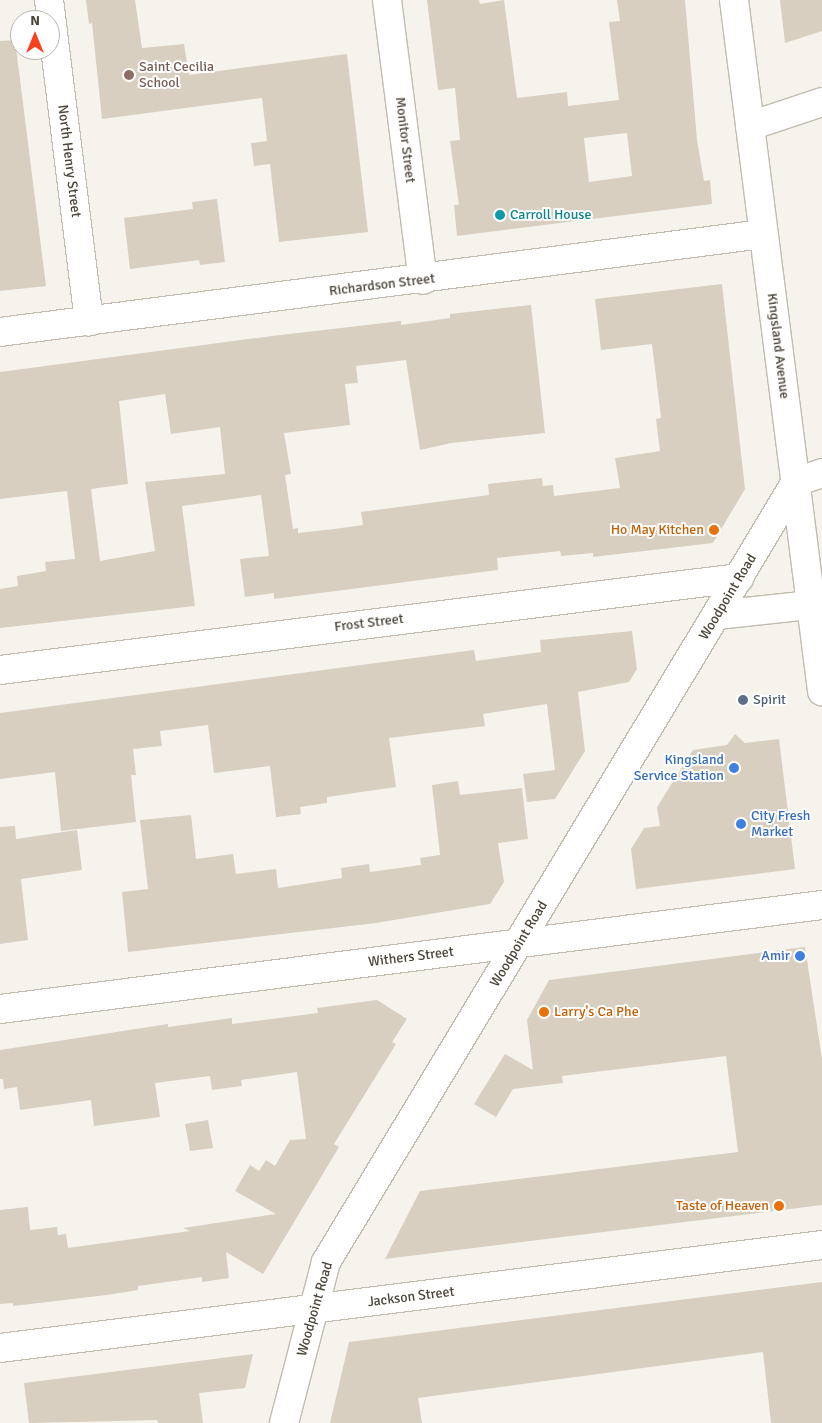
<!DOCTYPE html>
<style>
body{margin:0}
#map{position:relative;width:822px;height:1423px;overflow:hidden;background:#f6f3ec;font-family:Signika,sans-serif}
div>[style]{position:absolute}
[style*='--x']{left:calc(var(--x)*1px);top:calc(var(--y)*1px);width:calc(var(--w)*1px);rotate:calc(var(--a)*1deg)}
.building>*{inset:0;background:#d8cfc1}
.roads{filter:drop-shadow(1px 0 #c2bbae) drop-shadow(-1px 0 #c2bbae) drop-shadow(0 1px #c2bbae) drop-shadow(0 -1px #c2bbae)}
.minor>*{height:28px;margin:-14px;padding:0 14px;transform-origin:14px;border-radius:14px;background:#fff}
.dots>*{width:14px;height:14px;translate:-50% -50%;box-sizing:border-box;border:2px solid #fff;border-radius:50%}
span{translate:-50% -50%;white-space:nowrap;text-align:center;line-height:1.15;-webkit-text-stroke:4px #fff;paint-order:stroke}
.education-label{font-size:14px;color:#785e54}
.left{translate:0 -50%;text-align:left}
.street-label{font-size:14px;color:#4b4439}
.culture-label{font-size:14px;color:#0d838f}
.food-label{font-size:14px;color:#c56008}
.right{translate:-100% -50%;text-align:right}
.service-label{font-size:14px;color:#4e5e75}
.shop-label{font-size:14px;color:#366cbe}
.north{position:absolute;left:10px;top:10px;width:50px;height:50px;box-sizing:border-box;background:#fff;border:1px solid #b7b4b0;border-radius:50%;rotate:0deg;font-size:14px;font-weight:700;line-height:20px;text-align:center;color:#4b4439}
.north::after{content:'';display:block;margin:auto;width:18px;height:22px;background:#fc3f1d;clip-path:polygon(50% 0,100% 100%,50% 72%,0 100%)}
</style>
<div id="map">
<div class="building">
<div style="clip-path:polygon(86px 0,135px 0,142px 48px,184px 44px,189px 75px,347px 54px,368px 232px,279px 242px,270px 164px,254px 166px,251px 143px,267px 141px,262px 98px,102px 119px,92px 23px,89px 24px)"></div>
<div style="clip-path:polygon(evenodd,427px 0,479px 0,480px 4px,504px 0,517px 98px,567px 92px,568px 106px,619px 100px,609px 22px,620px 21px,617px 0,685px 0,697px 140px,704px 181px,710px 180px,712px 204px,457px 236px,454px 205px,459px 205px,450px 141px,460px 140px,455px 88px,438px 90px,427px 0,627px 133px,632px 176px,589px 182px,584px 138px,627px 133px)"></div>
<div style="clip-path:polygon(780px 0,822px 0,822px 31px,785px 43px)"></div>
<div style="clip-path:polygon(15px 40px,46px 286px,0 291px,0 41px)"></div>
<div style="clip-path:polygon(217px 199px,225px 262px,200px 265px,199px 260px,130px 269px,124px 218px,193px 209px,192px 202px)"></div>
<div style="clip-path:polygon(evenodd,722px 284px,745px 489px,713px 543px,593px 557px,593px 553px,561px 556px,560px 551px,497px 558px,498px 570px,274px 599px,274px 593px,245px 597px,240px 559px,269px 556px,261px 495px,182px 506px,195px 606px,0 628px,0 589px,18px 586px,17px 576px,46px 571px,45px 562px,75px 559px,67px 491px,0 499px,0 372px,272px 336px,401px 321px,401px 325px,450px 318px,450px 314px,531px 305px,545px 433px,451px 443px,420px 450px,406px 360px,356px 366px,358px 383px,345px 384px,350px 425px,284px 433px,291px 474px,285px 475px,293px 529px,298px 528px,298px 533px,334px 529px,363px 525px,361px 512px,489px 495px,488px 484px,542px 478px,543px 486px,553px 485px,554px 496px,620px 488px,615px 458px,660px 451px,656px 419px,661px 418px,652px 344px,601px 350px,595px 299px,722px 284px,165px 394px,171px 434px,220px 427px,225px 474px,145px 482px,155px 551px,100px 561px,91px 489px,128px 484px,119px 401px,165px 394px)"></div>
<div style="clip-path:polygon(632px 631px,637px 669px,629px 682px,578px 692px,585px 751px,555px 799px,527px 802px,523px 774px,555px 770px,547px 704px,483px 714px,485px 726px,389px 738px,396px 787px,327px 797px,327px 803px,300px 807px,301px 814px,276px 817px,270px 766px,214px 773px,208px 725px,160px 731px,162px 746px,133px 749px,136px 775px,131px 775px,136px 822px,61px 831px,55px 772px,0 779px,0 713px,474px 650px,476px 661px,541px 652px,540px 640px)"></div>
<div style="clip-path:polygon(735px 734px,745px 743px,779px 739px,795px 869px,636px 889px,631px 849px,644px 828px,660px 826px,657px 807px,693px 750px,727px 745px)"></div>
<div style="clip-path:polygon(458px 781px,460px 795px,522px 788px,528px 839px,498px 843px,504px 882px,490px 904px,376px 923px,128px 952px,122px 892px,148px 889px,140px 820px,191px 815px,196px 859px,233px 854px,236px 874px,276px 869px,278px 888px,342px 878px,341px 868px,369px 864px,370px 872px,421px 865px,420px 858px,440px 855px,432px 785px)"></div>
<div style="clip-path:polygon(15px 826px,16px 839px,77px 830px,82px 870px,21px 879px,28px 940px,0 944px,0 827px)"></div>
<div style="clip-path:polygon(805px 947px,822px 1059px,822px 1205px,385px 1259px,420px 1191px,738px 1152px,726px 1056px,562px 1076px,563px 1083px,513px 1089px,496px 1117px,474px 1104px,505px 1054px,533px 1070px,527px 1020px,549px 980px)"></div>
<div style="clip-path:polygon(377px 1000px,407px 1019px,392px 1042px,396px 1044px,334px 1144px,339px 1147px,263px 1274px,226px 1252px,229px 1278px,202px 1282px,202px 1277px,138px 1286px,138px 1290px,107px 1295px,13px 1306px,13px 1303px,0 1304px,0 1210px,28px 1207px,30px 1230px,57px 1227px,58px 1235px,66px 1234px,68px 1248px,190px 1231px,183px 1228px,276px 1214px,235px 1191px,250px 1165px,259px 1171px,266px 1160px,275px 1166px,290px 1140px,306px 1139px,297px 1072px,241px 1080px,242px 1086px,212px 1090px,210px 1076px,155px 1083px,160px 1117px,94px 1126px,91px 1100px,20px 1110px,17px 1087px,4px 1089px,3px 1079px,0 1079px,0 1050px,168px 1024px,168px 1027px,232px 1018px,232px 1024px,318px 1013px,317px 1008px)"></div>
<div style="clip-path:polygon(208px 1120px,213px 1148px,190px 1151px,185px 1124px)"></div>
<div style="clip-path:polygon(822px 1282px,822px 1423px,771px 1423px,763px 1352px,418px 1398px,422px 1423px,330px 1423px,349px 1342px)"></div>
<div style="clip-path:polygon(253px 1354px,245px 1388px,199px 1393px,203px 1423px,158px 1423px,157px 1420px,29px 1423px,24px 1383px)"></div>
</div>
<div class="roads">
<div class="minor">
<div style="--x:49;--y:0;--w:324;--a:82.9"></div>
<div style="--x:387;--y:0;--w:282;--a:82.7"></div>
<div style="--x:734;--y:0;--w:697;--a:82.74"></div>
<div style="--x:750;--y:126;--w:76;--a:-18.4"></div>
<div style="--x:0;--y:332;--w:769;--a:-7.32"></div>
<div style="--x:796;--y:482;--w:28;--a:-19"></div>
<div style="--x:717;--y:615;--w:95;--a:-6.1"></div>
<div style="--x:0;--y:670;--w:745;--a:-7.1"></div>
<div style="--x:0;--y:1009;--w:829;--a:-7.21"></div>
<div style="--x:0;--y:1348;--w:828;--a:-7.14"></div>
<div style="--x:284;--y:1423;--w:166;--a:-75.4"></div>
<div style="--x:326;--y:1262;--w:911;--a:-58.93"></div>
</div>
</div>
<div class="dots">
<div style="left:129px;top:75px;background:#8d6e63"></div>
<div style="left:500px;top:215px;background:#0f9aa8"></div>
<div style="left:714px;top:530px;background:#e8710a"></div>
<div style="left:743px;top:700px;background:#5c6f8a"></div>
<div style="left:734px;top:768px;background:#3f7fe0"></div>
<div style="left:741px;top:824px;background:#3f7fe0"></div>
<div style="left:800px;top:956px;background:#3f7fe0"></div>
<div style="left:544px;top:1012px;background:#e8710a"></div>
<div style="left:779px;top:1206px;background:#e8710a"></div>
</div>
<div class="education-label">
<span class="left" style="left:139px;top:75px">Saint Cecilia<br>School</span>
</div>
<div class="street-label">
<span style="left:405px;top:140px;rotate:83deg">Monitor Street</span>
<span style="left:69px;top:161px;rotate:83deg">North Henry Street</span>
<span style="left:382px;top:285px;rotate:-7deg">Richardson Street</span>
<span style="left:778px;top:346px;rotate:83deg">Kingsland Avenue</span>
<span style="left:728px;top:597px;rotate:-59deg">Woodpoint Road</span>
<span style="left:369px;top:623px;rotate:-7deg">Frost Street</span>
<span style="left:519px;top:944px;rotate:-59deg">Woodpoint Road</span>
<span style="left:411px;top:957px;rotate:-7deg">Withers Street</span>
<span style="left:411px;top:1297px;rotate:-7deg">Jackson Street</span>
<span style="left:315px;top:1309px;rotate:-74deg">Woodpoint Road</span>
</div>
<div class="culture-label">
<span class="left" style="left:510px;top:215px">Carroll House</span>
</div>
<div class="food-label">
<span class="right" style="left:704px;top:530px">Ho May Kitchen</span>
<span class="left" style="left:554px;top:1012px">Larry's Ca Phe</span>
<span class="right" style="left:769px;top:1206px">Taste of Heaven</span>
</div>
<div class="service-label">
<span class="left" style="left:753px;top:700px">Spirit</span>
</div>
<div class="shop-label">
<span class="right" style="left:724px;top:768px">Kingsland<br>Service Station</span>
<span class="left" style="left:751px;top:824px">City Fresh<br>Market</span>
<span class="right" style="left:790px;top:956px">Amir</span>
</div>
<div class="north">N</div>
</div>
